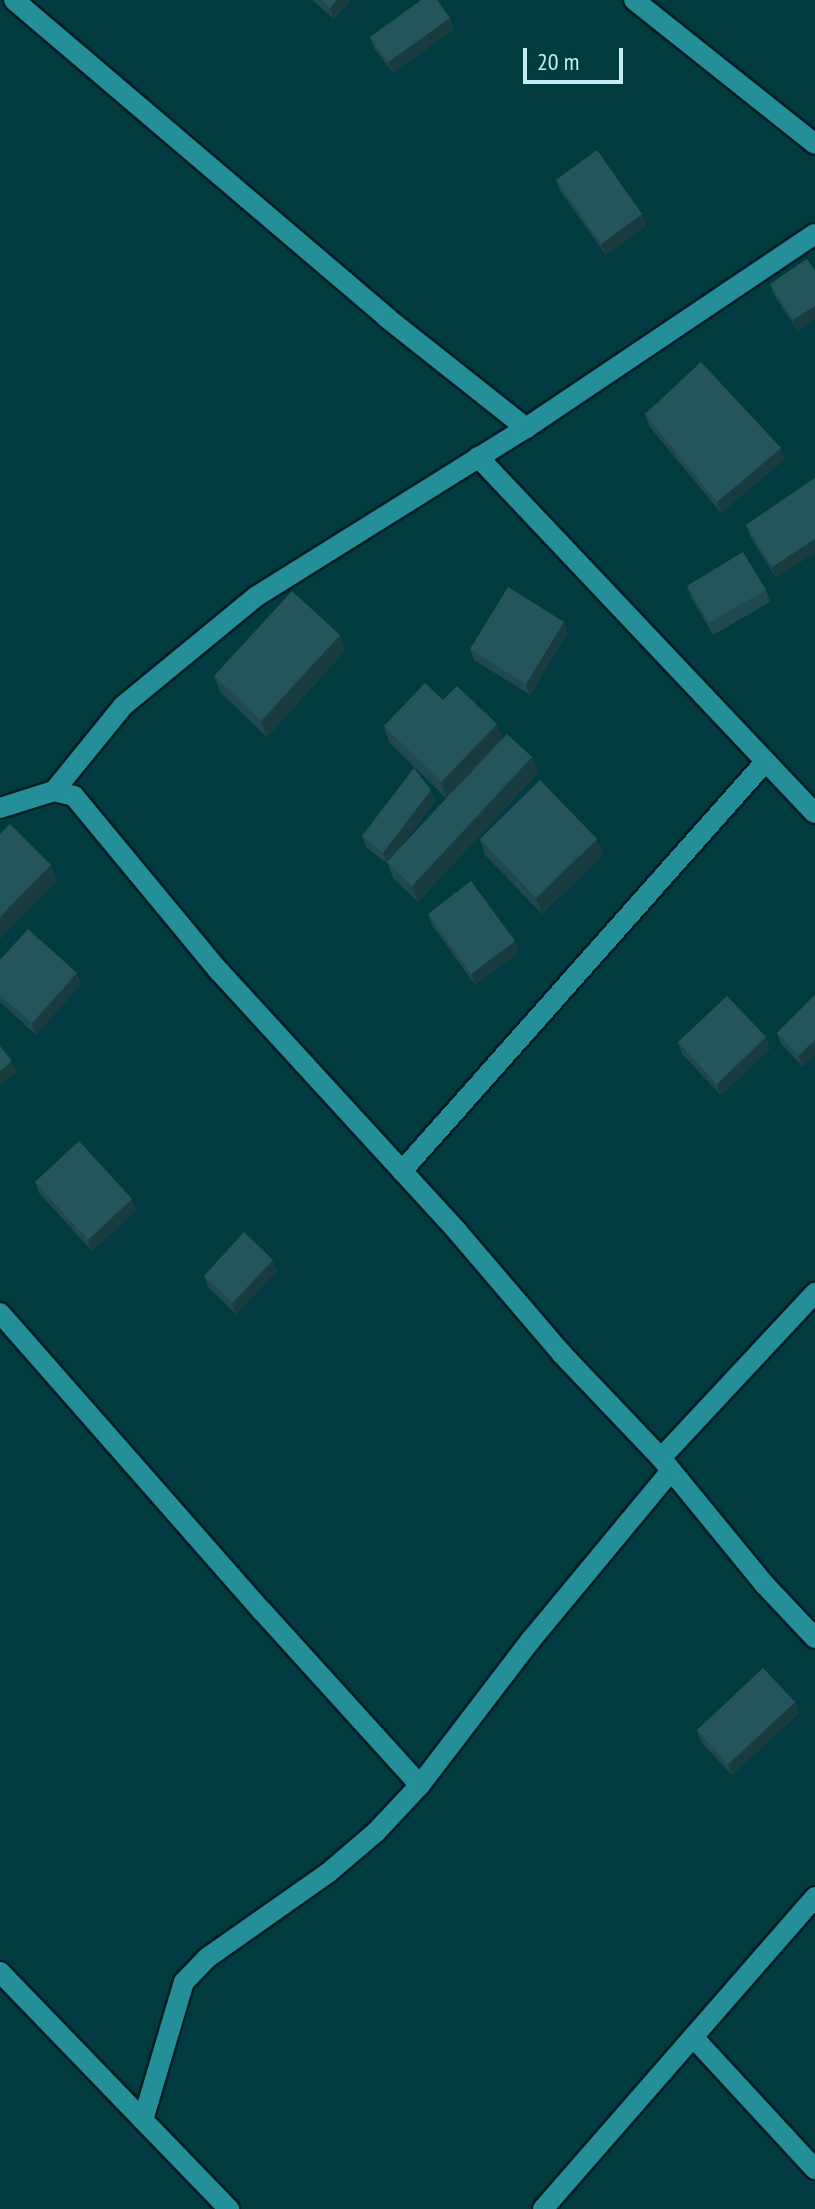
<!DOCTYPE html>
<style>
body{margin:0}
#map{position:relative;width:815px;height:2209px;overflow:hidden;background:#003b40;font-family:"PT Sans Narrow",sans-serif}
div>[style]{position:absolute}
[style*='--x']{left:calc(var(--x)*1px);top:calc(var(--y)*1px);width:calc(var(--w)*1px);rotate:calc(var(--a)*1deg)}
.roads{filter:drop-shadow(2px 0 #011f23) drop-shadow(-2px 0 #011f23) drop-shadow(0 2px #011f23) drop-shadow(0 -2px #011f23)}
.street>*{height:20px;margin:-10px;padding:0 10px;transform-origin:10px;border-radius:10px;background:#258f99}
.wall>*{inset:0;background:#1f494d}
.shaded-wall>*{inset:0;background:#193c3f}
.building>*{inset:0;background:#24555a}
span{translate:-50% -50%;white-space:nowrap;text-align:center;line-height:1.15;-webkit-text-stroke:7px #003b40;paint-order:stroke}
.scale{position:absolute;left:523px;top:48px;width:100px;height:36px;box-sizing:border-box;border:4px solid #c2eef3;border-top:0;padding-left:10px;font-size:24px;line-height:28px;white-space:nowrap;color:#c2eef3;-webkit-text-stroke:6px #003b40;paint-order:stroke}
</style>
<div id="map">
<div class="roads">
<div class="street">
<div style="--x:14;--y:0;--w:489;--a:40.4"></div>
<div style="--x:386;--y:317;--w:179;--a:38.4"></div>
<div style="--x:634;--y:0;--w:231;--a:38.5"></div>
<div style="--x:478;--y:457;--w:490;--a:46.6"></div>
<div style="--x:54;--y:791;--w:109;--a:-50.9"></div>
<div style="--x:123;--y:706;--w:173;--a:-39.4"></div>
<div style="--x:257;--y:596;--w:317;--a:-32"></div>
<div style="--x:526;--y:428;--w:348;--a:-33.9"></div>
<div style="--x:0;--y:808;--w:57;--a:-17.5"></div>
<div style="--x:54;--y:791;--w:21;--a:14"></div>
<div style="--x:74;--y:796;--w:227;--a:50.4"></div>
<div style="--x:219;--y:971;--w:352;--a:47.5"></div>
<div style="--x:457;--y:1231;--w:162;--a:49.5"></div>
<div style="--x:562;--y:1354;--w:144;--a:46.4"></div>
<div style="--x:661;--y:1458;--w:164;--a:50.7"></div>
<div style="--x:765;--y:1585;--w:73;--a:46.7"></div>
<div style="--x:402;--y:1171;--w:548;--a:-48.4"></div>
<div style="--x:0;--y:1313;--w:397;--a:48.7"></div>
<div style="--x:262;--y:1611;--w:235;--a:47.8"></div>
<div style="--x:661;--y:1458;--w:226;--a:-47"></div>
<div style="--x:0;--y:1972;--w:330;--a:46"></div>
<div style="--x:693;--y:2037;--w:180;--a:47.3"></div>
<div style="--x:143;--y:2120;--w:144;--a:-73.5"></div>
<div style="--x:184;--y:1982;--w:33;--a:-46"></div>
<div style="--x:207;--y:1958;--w:148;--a:-35.1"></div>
<div style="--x:328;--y:1873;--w:63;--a:-40.5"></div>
<div style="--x:376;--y:1832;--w:64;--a:-46.9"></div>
<div style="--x:420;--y:1785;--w:183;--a:-52.6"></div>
<div style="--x:531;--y:1640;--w:219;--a:-50.4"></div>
<div style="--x:543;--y:2209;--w:414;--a:-48.9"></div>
</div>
</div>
<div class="wall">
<div style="clip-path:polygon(312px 0,351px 0,334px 19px)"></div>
<div style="clip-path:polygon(454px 29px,393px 73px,374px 48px,370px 37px)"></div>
<div style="clip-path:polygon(556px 180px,642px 214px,646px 226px,606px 255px,560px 191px)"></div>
<div style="clip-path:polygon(807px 259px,798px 331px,774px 295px,770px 284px)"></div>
<div style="clip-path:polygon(645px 414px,785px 459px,721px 513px,649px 426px)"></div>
<div style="clip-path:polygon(815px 478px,776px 578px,750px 536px,746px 525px)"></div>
<div style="clip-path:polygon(687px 586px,766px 590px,770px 602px,713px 635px,691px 597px)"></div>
<div style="clip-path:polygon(568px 633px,530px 695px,474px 660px,470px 649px)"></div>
<div style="clip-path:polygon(340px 635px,345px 651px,267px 737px,220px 692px,214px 676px)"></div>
<div style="clip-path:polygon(443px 700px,532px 757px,538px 773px,418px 902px,393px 878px,388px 864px,366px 847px,362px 836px,431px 790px,435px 801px,398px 850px,446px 798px,389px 742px,384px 726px)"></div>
<div style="clip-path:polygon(480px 839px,597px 839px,603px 855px,542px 914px,485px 855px)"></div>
<div style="clip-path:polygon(428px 914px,515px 941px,519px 952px,475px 985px,432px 925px)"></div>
<div style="clip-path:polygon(0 960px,81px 984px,36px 1035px,0 1002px)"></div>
<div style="clip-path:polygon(815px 995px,803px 1067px,781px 1044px,777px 1033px)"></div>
<div style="clip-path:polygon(678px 1042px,770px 1049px,721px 1095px,682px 1054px)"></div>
<div style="clip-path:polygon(35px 1182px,136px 1211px,92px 1251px,39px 1193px)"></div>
<div style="clip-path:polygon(277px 1271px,236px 1314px,208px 1287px,204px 1276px)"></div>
<div style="clip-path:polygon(795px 1702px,799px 1713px,732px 1775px,701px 1742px,697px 1730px)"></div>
</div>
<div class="shaded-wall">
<div style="clip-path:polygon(337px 0,351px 0,334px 19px,330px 8px)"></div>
<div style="clip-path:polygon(450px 18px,454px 29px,393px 73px,388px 62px)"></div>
<div style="clip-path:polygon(642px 214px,646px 226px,606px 255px,601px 244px)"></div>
<div style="clip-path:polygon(815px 306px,815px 320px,798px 331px,793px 320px)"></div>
<div style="clip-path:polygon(781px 448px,785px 459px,721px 513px,717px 502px)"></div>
<div style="clip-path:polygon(815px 539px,815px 553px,776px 578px,772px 567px)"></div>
<div style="clip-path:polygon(564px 622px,568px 633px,530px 695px,526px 684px)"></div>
<div style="clip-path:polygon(340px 635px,345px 651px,267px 737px,261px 721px)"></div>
<div style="clip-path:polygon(497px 724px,503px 740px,446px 798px,441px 782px)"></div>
<div style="clip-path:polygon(532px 757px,538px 773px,418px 902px,412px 886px)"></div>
<div style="clip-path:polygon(431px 790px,435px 801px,388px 864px,383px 853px)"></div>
<div style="clip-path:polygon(597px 839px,603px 855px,542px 914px,536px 898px)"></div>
<div style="clip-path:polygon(51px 865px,57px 881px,0 939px,0 917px)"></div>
<div style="clip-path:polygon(515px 941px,519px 952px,475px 985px,471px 974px)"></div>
<div style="clip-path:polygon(77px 973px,81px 984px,36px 1035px,32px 1023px)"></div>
<div style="clip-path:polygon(766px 1037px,770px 1049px,721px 1095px,717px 1084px)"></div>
<div style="clip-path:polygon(815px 1040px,815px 1055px,803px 1067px,798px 1056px)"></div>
<div style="clip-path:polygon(12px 1061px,16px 1072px,0 1086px,0 1071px)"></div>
<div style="clip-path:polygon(132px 1199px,136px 1211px,92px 1251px,88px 1240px)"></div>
<div style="clip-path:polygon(273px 1260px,277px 1271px,236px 1314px,232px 1303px)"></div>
<div style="clip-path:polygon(795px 1702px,799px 1713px,732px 1775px,728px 1764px)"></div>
</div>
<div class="building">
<div style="clip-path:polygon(321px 0,337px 0,330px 8px)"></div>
<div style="clip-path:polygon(421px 0,437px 0,450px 18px,388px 62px,370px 37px)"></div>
<div style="clip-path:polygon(597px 150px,642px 214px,601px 244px,556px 180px)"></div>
<div style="clip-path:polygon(807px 259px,815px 271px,815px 306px,793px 320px,770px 284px)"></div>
<div style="clip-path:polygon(701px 362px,781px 448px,717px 502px,645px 414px)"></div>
<div style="clip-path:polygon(815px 478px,815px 539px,772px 567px,746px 525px)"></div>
<div style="clip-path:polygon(743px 552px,766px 590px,709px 623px,687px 586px)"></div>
<div style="clip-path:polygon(508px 587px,564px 622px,526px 684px,470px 649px)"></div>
<div style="clip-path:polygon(292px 591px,340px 635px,261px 721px,214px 676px)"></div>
<div style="clip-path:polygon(425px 683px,443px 700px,457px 686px,497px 724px,441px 782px,384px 726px)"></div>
<div style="clip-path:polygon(507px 734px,532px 757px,412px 886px,387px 862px)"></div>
<div style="clip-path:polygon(414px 768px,431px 790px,383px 853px,362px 836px)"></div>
<div style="clip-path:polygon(540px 780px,597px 839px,536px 898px,480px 839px)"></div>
<div style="clip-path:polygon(10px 824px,51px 865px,0 917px,0 834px)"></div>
<div style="clip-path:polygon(471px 881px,515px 941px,471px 974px,428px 914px)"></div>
<div style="clip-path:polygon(28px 929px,77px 973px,32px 1023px,0 995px,0 960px)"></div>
<div style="clip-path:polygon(815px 995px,815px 1040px,798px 1056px,777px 1033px)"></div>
<div style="clip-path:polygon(727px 996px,766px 1037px,717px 1084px,678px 1042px)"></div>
<div style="clip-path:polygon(0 1046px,12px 1061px,0 1071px)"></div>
<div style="clip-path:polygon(79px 1141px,132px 1199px,88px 1240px,35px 1182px)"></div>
<div style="clip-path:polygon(244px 1232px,273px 1260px,232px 1303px,204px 1276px)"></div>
<div style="clip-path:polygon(763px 1668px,795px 1702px,728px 1764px,697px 1730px)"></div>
</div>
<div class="scale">20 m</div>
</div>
